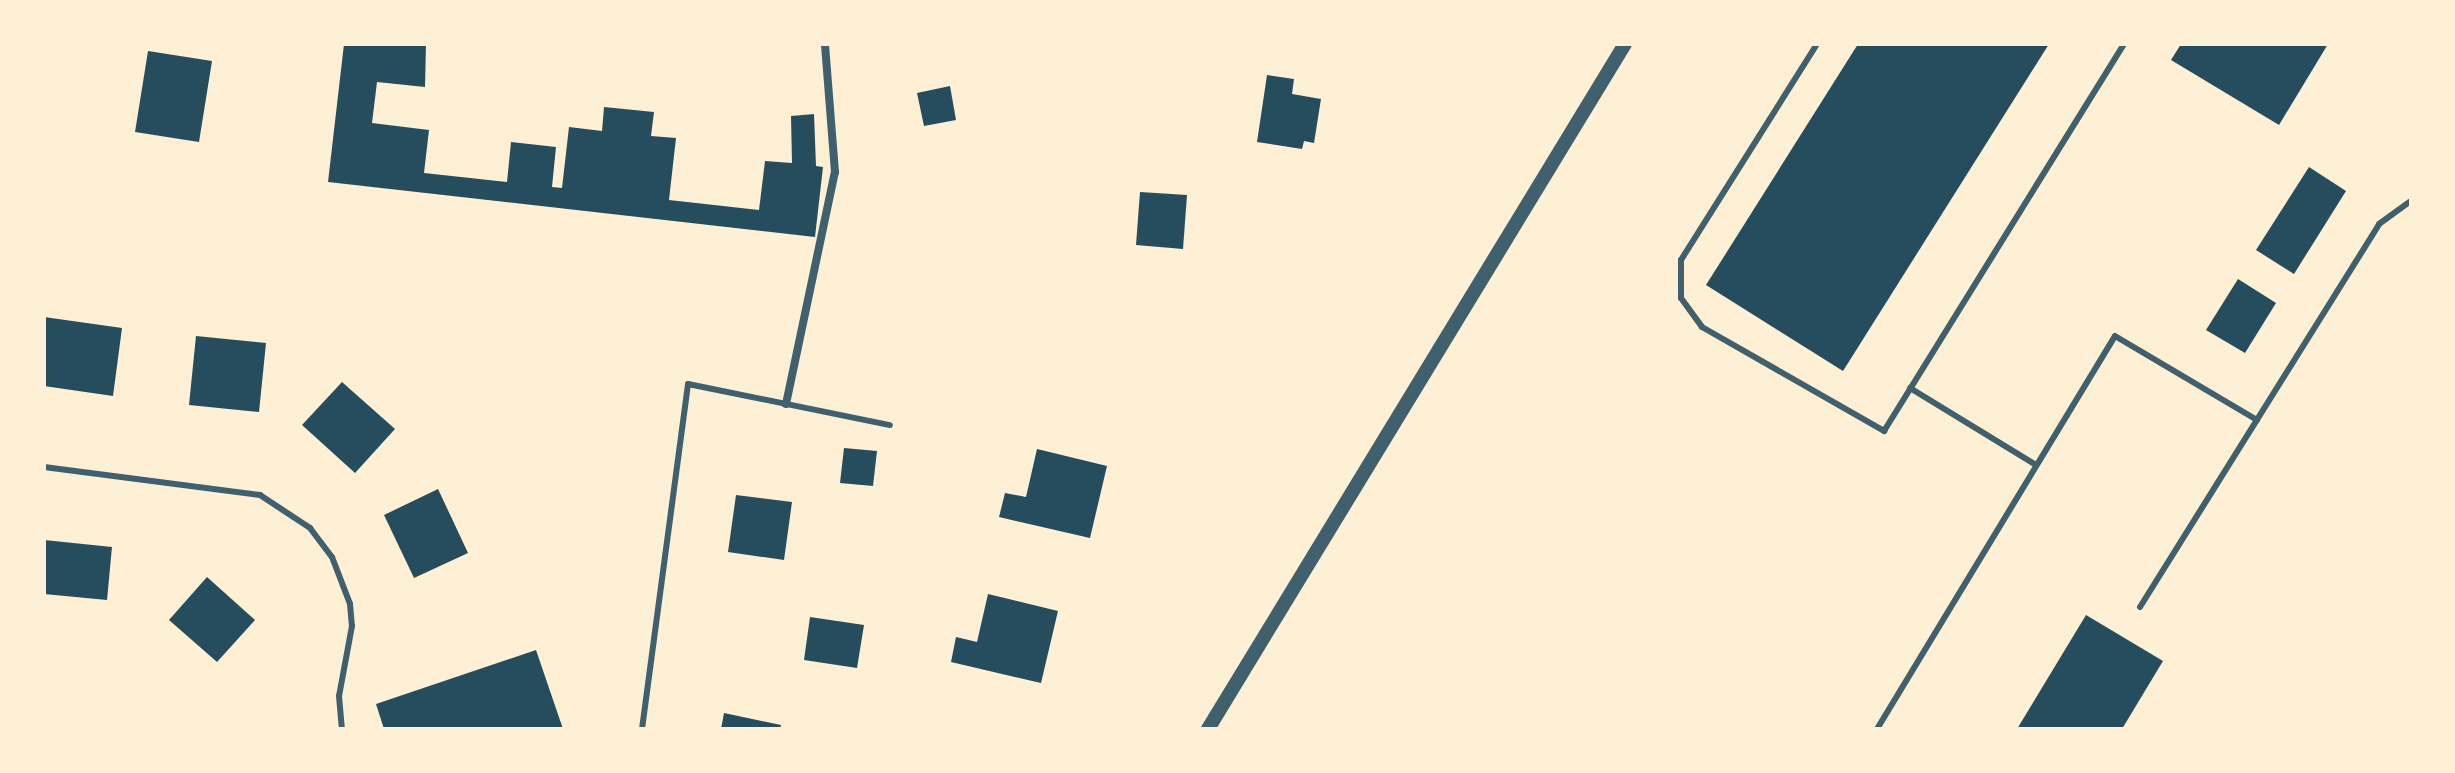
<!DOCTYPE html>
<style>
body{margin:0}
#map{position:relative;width:2455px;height:773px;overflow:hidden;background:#fdf0d5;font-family:"DM Sans",sans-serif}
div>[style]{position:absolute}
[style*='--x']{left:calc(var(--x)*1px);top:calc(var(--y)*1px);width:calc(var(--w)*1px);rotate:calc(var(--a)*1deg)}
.building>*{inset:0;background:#264d5e}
.service>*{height:6px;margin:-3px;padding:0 3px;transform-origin:3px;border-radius:3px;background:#3f606c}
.minor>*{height:8px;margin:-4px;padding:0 4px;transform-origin:4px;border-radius:4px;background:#3f606c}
.tertiary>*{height:14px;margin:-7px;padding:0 7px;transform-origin:7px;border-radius:7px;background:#3f606c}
span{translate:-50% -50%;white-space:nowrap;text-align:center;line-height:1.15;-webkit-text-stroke:8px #fdf0d5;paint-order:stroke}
.frame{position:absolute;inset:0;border:46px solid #fdf0d5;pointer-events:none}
</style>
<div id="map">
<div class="building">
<div style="clip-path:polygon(344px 44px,426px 44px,425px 87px,377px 82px,372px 123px,429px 130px,424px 173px,507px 182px,511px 142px,556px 147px,552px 187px,562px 188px,569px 127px,602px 131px,604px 107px,654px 112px,651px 136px,676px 138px,669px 200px,759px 210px,765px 161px,792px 163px,791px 116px,814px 114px,816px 166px,823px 167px,815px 237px,328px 182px)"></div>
<div style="clip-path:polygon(1858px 44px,2049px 44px,1843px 371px,1706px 285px)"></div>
<div style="clip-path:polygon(2181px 44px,2328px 44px,2279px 125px,2171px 60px)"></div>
<div style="clip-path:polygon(148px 51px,212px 61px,199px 142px,135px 132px)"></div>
<div style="clip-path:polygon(1267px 75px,1294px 79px,1292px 94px,1321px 99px,1314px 143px,1304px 141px,1302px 149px,1257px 142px)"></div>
<div style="clip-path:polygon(950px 86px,956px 120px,924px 126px,917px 93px)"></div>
<div style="clip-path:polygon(2309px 167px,2346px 191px,2294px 274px,2256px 250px)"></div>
<div style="clip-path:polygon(1140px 192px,1187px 195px,1183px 249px,1136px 245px)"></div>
<div style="clip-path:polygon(2238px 279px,2276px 303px,2245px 353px,2206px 330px)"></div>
<div style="clip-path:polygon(44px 317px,122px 328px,113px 396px,44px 386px)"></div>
<div style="clip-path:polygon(196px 336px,266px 343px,259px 412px,189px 405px)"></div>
<div style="clip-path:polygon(342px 382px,395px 429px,355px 473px,302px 425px)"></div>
<div style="clip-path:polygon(844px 448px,877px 451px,873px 486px,840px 483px)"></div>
<div style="clip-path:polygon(1037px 449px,1107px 466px,1090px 538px,999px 517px,1005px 493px,1026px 497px)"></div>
<div style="clip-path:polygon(438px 489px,468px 553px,414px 578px,384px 515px)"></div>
<div style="clip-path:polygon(736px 495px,792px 502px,784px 560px,728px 552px)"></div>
<div style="clip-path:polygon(44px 540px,112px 547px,107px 600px,44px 594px)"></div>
<div style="clip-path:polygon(207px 577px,255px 620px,217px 662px,169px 620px)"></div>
<div style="clip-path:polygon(988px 594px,1058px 611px,1041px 683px,951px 662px,956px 637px,977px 642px)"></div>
<div style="clip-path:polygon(2086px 615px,2163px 661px,2122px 729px,2017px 729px)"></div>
<div style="clip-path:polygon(810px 617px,864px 625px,857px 668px,804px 660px)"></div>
<div style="clip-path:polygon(536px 650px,563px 729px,384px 729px,376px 704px)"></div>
<div style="clip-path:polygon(724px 713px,781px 725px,780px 729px,721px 729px)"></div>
</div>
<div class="service">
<div style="--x:1817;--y:44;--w:255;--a:122.2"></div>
<div style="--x:1681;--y:260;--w:38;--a:90"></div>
<div style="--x:1681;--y:298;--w:36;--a:54"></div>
<div style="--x:1702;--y:327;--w:210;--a:29.7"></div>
<div style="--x:1884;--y:431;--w:455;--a:-58.2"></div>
<div style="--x:1910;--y:388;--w:148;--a:31.4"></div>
<div style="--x:44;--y:467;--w:218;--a:7.4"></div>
<div style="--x:260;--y:495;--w:60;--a:33.4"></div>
<div style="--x:310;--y:528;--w:36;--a:53"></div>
<div style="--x:332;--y:557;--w:50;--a:69"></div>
<div style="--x:350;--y:604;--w:22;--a:85"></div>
<div style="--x:352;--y:626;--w:71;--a:100.5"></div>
<div style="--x:339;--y:696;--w:33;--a:85"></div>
<div style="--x:2140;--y:607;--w:451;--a:-58"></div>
<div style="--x:2379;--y:224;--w:39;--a:-36"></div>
<div style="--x:642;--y:729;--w:348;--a:-82.4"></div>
<div style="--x:688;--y:384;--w:206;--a:11.5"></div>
<div style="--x:1877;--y:729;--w:459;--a:-58.8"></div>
<div style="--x:2115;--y:336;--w:165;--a:30.6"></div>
</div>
<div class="minor">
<div style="--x:786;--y:404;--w:237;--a:-78.1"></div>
<div style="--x:835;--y:172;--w:128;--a:-94.5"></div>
</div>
<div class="tertiary">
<div style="--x:1208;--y:729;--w:802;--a:-58.67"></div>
</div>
<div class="frame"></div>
</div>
